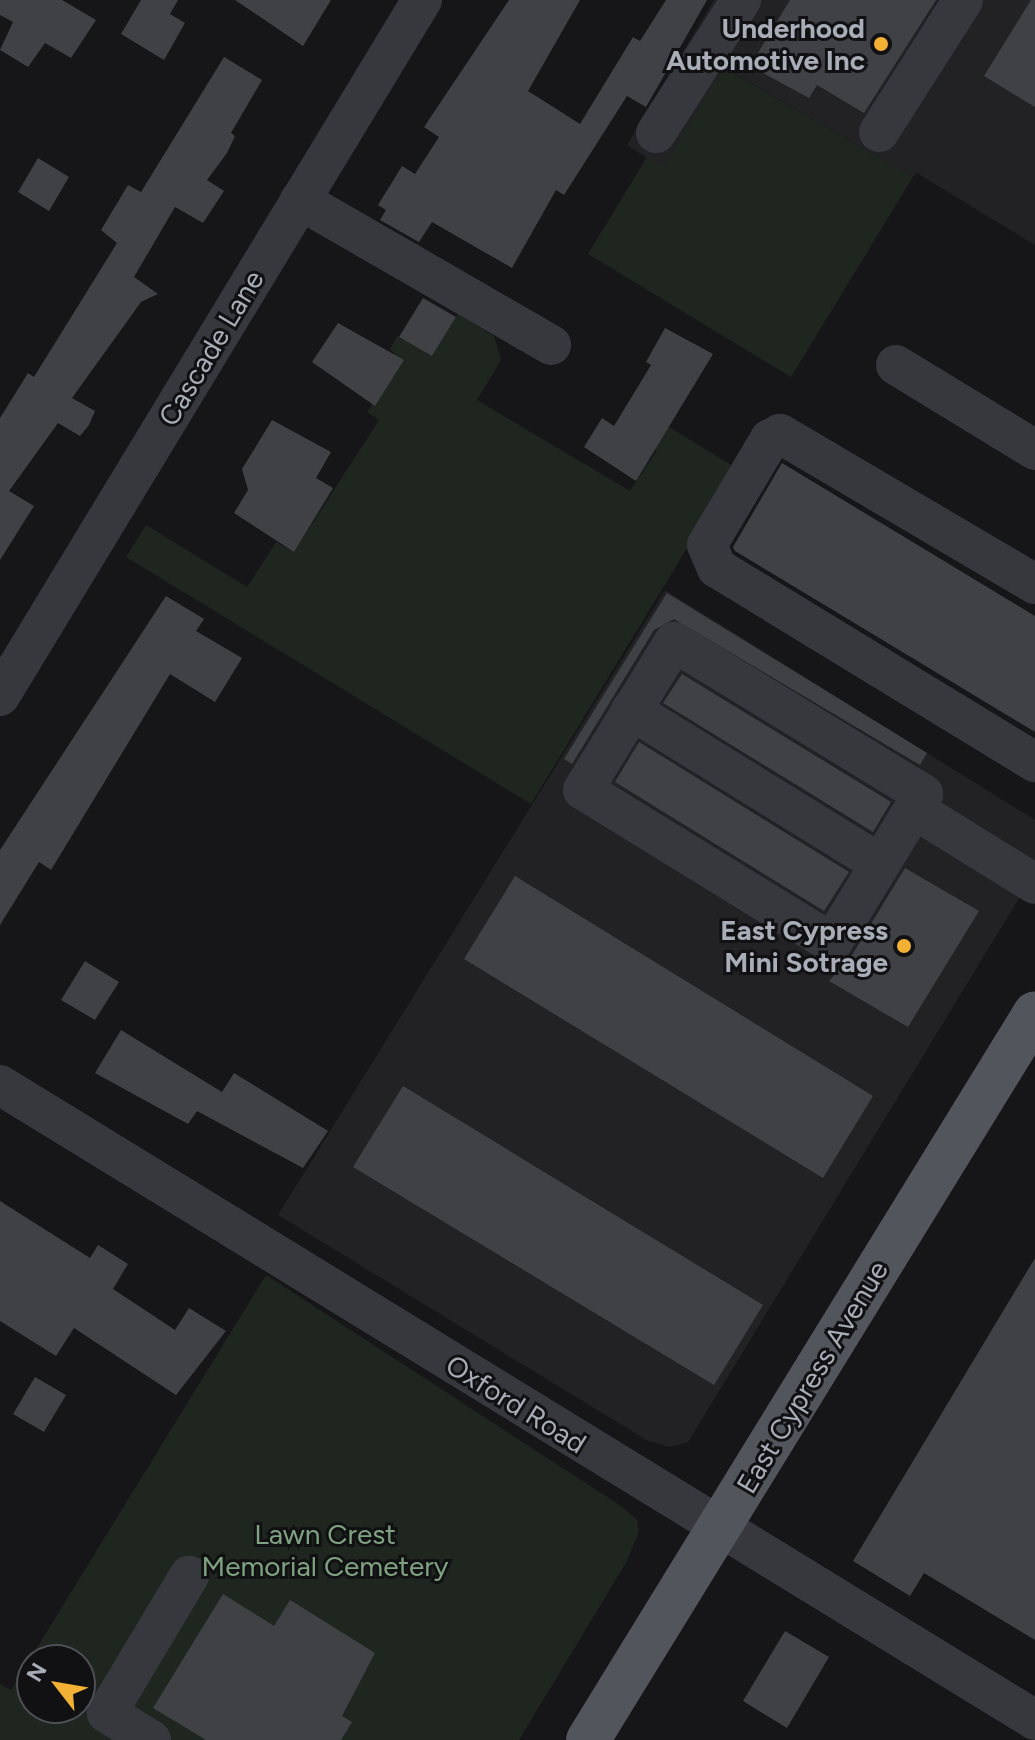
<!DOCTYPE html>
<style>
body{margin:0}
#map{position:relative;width:1035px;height:1740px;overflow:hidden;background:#161618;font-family:Figtree,sans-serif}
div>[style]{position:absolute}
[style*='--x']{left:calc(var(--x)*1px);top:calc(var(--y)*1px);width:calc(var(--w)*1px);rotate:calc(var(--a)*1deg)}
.built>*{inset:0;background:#222225}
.green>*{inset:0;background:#1e261f}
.building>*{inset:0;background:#404145}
.minor>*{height:40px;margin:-20px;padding:0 20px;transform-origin:20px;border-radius:20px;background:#37383d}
.major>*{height:44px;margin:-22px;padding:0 22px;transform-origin:22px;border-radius:22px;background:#53555c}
.dots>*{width:22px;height:22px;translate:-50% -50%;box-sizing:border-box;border:4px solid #111113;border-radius:50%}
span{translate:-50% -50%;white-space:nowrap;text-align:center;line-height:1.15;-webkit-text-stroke:6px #111113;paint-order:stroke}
.poi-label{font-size:28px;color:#a8adb8;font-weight:700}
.right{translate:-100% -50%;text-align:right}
.street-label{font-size:28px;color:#a8adb8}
.park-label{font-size:28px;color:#7fa381}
.north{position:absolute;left:16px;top:1644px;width:80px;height:80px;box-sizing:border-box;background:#111113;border:2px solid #4d4f55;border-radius:50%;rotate:301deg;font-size:22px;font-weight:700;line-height:32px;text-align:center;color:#a8adb8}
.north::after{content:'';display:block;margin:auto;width:28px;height:36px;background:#f2b134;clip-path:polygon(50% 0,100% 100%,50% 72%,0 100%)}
</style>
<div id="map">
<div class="built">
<div style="clip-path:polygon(714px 0,1035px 0,1035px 245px,917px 173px,913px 177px,725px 68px,663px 168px,627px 145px)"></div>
<div style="clip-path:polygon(665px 590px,1035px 820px,1035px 872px,688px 1442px,670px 1447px,648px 1441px,278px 1215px)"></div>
</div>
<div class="green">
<div style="clip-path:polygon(724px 68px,913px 177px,791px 377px,588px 254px,647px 157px,663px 167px)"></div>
<div style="clip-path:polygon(458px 314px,494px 336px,501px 360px,477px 400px,630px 491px,657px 450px,649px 445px,661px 422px,736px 468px,531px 804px,126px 557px,146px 525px,247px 587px,276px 542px,294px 552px,379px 420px,367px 412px,403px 362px,390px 349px,397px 336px,432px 356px)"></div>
<div style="clip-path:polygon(evenodd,266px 1275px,621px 1506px,637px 1520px,639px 1531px,627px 1561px,519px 1740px,0 1740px,0 1684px,11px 1690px,266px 1275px,32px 1660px,80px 1660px,80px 1708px,32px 1708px,32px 1660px)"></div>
</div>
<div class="building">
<div style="clip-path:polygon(0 0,62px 0,96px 20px,71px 58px,45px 43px,28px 67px,0 50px,13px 22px,0 15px)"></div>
<div style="clip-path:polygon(141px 0,178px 0,170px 14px,185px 23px,164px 60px,121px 34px)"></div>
<div style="clip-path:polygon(235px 0,331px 0,303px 46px)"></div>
<div style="clip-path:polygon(509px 0,580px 0,528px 91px,580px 124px,633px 37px,640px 41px,666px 0,707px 0,646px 107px,627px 96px,564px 195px,556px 190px,512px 268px,432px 222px,419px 242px,380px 220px,386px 210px,378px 205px,402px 166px,415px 174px,439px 137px,424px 127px)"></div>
<div style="clip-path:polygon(790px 0,936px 0,864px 113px,817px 85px,809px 98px,750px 66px)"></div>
<div style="clip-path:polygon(1031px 0,1035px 0,1035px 107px,984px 76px)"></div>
<div style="clip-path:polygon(224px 57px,262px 80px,231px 133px,235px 136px,227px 153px,207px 180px,224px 191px,203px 223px,175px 207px,134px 277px,158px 294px,141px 302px,72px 398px,95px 411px,89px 425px,80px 436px,58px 423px,9px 491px,34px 506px,0 560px,0 418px,28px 373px,34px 377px,117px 243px,101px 230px,128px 185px,141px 192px)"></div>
<div style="clip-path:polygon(38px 158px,69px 177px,49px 211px,18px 192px)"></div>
<div style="clip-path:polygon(423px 298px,456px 317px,432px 356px,399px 337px)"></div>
<div style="clip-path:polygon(338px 323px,404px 360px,375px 406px,312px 362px)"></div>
<div style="clip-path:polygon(665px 328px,713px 354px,636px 481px,584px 447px,602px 418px,614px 426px,651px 365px,646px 362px)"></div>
<div style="clip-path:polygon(272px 420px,331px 452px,316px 478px,333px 488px,294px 552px,234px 513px,248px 490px,242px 469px)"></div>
<div style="clip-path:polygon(782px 463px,1035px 616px,1035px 732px,735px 551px,733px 547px)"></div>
<div style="clip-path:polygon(667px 593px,927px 753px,920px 765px,674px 619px,654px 630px,572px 764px,564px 759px)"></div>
<div style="clip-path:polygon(166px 596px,204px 619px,196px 631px,242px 658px,215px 702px,170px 674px,51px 870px,39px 862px,0 925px,0 850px)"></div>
<div style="clip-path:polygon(682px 674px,891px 802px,873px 832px,663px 703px)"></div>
<div style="clip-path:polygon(639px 742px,849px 872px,824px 911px,615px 782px)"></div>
<div style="clip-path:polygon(905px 868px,979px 911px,908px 1027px,829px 981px,852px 955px)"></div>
<div style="clip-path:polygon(515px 876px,873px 1096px,823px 1178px,464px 959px)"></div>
<div style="clip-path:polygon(85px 961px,119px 982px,95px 1020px,61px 1000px)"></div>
<div style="clip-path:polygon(121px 1030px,222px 1092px,234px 1073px,328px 1131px,303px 1168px,197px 1111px,188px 1124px,95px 1073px)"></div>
<div style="clip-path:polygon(403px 1086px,763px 1305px,714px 1385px,353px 1167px)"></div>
<div style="clip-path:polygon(0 1201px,90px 1258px,98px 1245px,128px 1264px,113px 1289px,175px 1330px,189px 1308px,226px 1331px,176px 1395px,74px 1328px,56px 1356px,0 1321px)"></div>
<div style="clip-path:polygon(1035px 1258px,1035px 1640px,924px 1573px,910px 1596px,853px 1561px)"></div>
<div style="clip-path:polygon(35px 1377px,66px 1395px,44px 1432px,13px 1414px)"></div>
<div style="clip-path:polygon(223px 1594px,274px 1626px,290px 1600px,375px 1653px,342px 1716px,352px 1722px,341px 1740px,206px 1740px,153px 1708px)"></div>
<div style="clip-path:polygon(785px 1631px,829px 1657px,787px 1728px,743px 1701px)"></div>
</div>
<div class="minor">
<div style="--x:879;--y:132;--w:156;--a:-57.5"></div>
<div style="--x:656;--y:133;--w:158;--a:-57.4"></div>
<div style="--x:300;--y:200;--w:290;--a:30"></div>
<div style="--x:896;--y:365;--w:163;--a:31.4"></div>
<div style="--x:1035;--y:584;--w:296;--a:-149.5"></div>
<div style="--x:780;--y:434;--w:11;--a:153"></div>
<div style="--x:770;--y:439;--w:123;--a:120.7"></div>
<div style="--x:707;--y:545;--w:25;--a:67"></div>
<div style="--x:717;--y:568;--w:373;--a:31.4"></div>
<div style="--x:674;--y:642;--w:292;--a:31.4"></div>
<div style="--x:923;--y:794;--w:175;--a:121.4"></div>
<div style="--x:832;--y:943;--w:292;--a:-148.4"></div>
<div style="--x:583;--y:790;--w:174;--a:-58.4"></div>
<div style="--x:0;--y:696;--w:814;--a:-58.77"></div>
<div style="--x:631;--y:710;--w:293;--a:31.7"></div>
<div style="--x:914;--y:809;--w:142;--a:31.8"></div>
<div style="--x:0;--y:1085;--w:1214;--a:31.53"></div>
<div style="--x:151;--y:1740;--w:52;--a:-148.5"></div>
<div style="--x:107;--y:1713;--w:160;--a:-59.1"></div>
</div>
<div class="major">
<div style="--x:588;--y:1740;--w:853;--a:-58.41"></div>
</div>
<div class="dots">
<div style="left:881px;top:44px;background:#f2b134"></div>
<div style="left:904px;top:946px;background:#f2b134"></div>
</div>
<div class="poi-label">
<span class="right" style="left:865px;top:44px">Underhood<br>Automotive Inc</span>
<span class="right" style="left:888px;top:946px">East Cypress<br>Mini Sotrage</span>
</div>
<div class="street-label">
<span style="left:211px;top:348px;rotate:-59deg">Cascade Lane</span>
<span style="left:812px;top:1377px;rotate:-59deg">East Cypress Avenue</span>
<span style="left:516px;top:1404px;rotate:32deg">Oxford Road</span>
</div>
<div class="park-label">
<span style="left:325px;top:1550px">Lawn Crest<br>Memorial Cemetery</span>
</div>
<div class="north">N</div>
</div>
